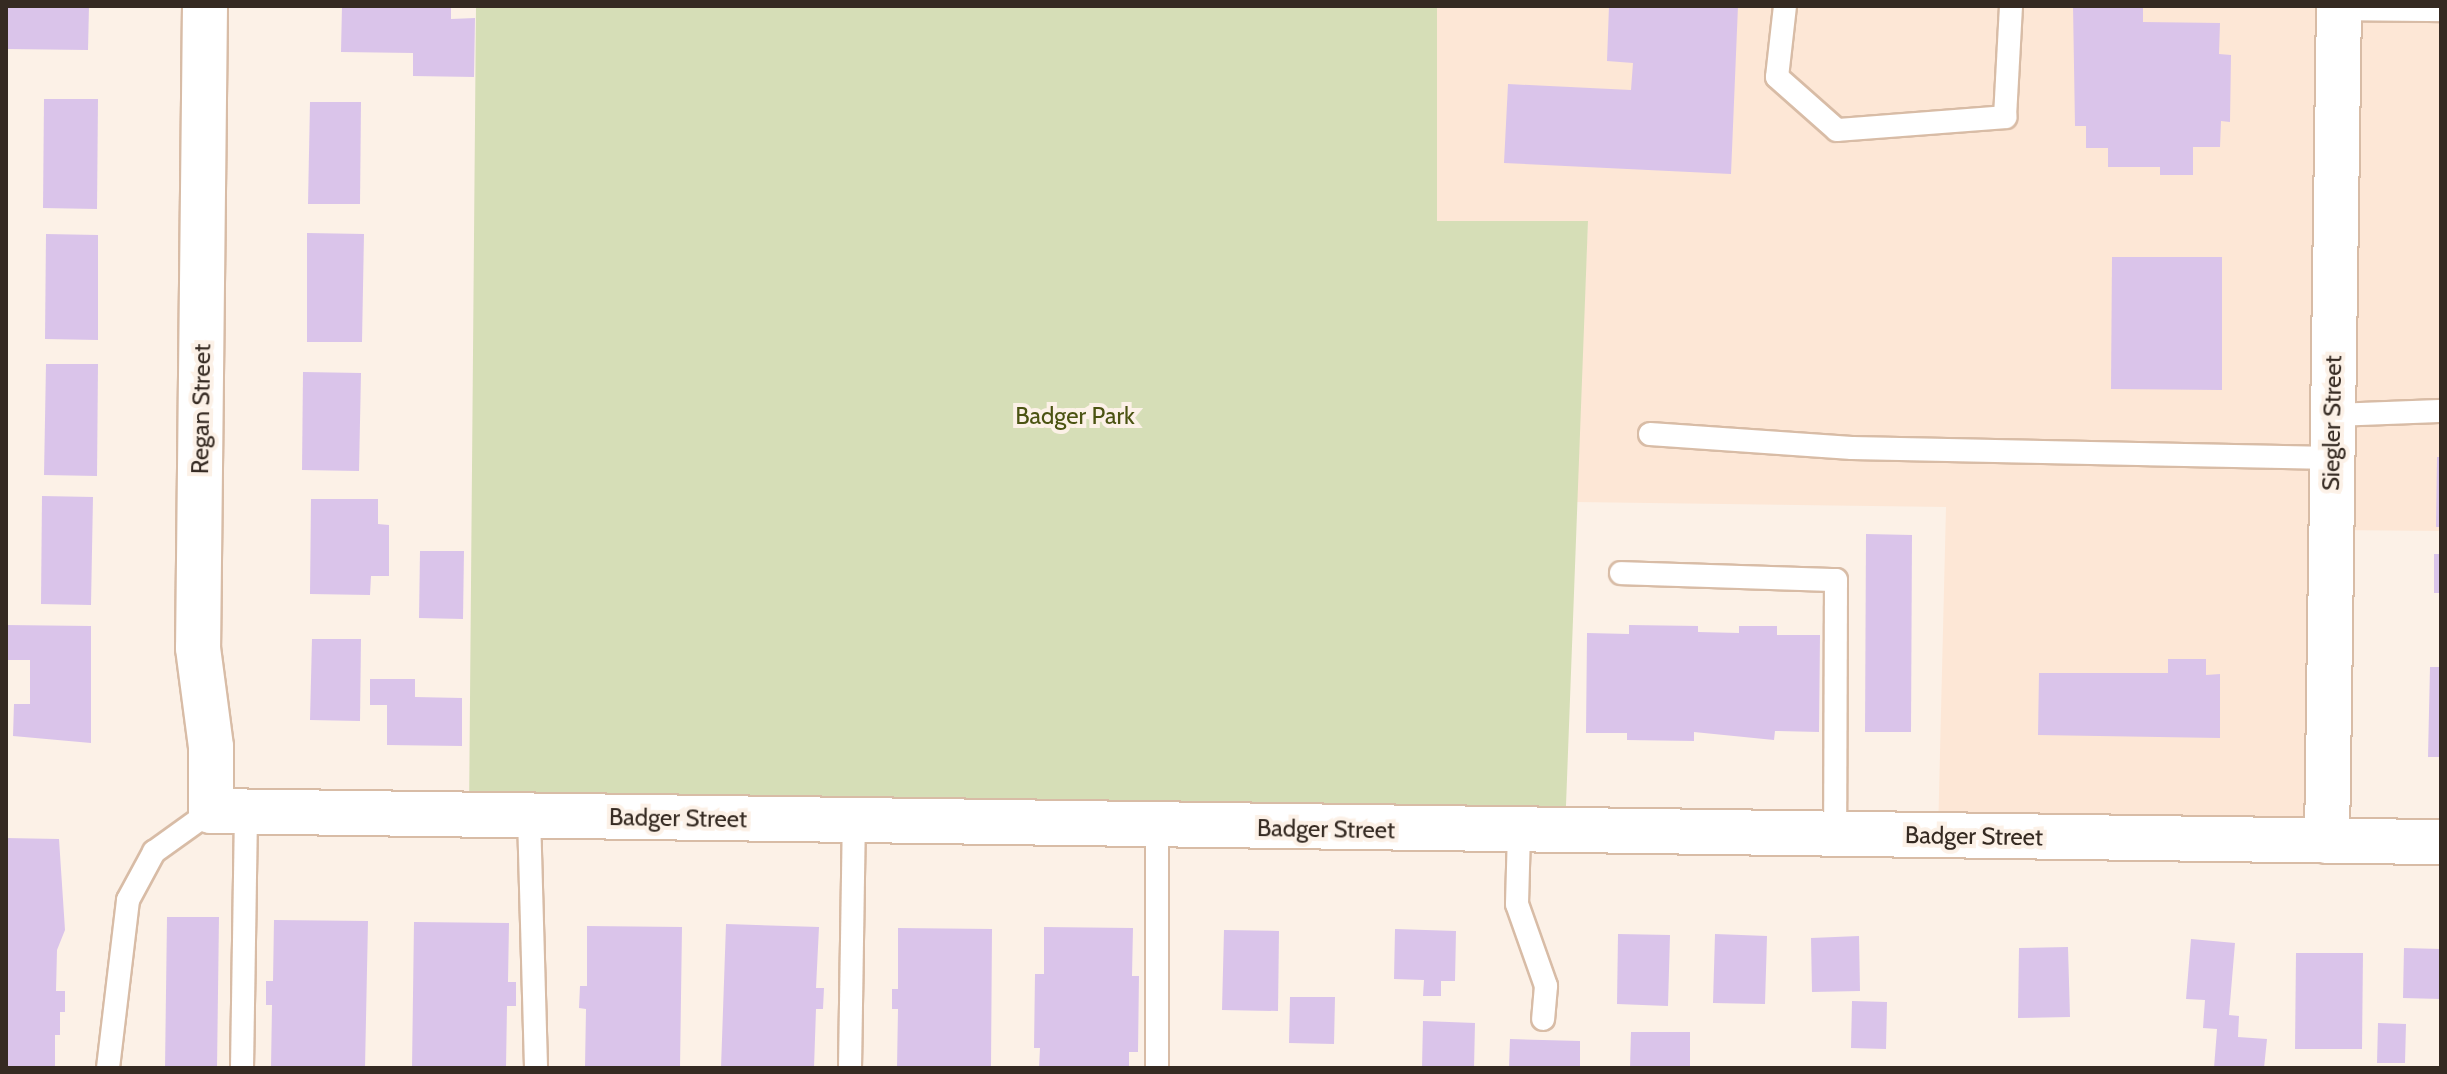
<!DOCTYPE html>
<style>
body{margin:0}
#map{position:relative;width:2447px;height:1074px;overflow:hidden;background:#fcf1e7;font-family:Cabin,sans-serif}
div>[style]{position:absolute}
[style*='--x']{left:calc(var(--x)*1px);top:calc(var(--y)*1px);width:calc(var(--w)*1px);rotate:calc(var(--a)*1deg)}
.built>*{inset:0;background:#fde7d6}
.green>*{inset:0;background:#d6deb7}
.building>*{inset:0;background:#dac4ea}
.roads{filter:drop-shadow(2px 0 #d8bca6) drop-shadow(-2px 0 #d8bca6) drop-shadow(0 2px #d8bca6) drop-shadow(0 -2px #d8bca6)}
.service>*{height:22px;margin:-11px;padding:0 11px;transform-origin:11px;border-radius:11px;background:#fff}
.minor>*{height:44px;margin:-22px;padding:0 22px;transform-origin:22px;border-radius:22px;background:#fff}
span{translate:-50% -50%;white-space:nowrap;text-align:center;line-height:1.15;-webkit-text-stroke:8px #fcf1e7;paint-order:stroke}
.street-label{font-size:24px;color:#352a22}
.park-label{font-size:24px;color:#4b5312}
.frame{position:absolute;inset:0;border:8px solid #352a22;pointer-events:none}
</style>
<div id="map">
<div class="built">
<div style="clip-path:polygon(1437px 6px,2441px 6px,2441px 531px,2331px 530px,2327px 841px,1938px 835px,1946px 507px,1575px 502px,1588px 221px,1437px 221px)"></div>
</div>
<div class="green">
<div style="clip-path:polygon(476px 6px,1437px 6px,1437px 221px,1588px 221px,1565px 832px,469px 815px)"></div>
</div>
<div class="building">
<div style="clip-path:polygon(6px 6px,89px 6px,88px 50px,6px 49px)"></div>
<div style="clip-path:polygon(342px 6px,451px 6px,451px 19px,475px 18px,474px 77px,413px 76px,413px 53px,341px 52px)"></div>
<div style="clip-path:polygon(1609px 6px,1738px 6px,1731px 174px,1504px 163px,1508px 84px,1631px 90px,1633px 63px,1607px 61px)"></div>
<div style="clip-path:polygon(2073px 6px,2143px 6px,2143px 22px,2220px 23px,2219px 54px,2231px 55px,2230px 122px,2221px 121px,2220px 147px,2193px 147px,2193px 175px,2160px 175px,2160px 167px,2108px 167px,2108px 148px,2086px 148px,2086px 126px,2075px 126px)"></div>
<div style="clip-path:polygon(44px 99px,98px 99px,97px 209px,43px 208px)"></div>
<div style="clip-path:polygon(310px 102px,361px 102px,360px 204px,308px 204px)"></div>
<div style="clip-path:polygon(307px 233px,364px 234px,362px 342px,307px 342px)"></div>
<div style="clip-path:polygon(46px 234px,98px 235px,98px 340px,45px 339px)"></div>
<div style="clip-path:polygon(2112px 257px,2222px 257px,2222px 390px,2111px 389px)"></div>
<div style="clip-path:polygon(46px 364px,98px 364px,97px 476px,44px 475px)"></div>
<div style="clip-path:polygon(303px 372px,361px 373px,359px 471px,302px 470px)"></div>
<div style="clip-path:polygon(2437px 457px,2441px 457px,2441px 527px,2436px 527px)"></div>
<div style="clip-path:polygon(42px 496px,93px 497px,91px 605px,41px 604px)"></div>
<div style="clip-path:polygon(311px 499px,378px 499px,378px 524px,389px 525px,389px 576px,371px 576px,370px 595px,310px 594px)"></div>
<div style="clip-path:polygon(1866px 534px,1912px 535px,1911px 732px,1865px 732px)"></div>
<div style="clip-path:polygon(420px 551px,464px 551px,463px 619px,419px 618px)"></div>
<div style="clip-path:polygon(2434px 554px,2441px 554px,2441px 593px,2434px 593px)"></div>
<div style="clip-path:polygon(6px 625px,91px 626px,91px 743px,13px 736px,14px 704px,30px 704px,30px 660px,6px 660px)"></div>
<div style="clip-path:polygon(1629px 625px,1698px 626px,1698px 632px,1739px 633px,1739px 626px,1777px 626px,1777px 635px,1820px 635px,1819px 732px,1775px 731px,1774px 740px,1694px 732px,1694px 741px,1627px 740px,1627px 733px,1586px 733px,1587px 633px,1629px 634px)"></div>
<div style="clip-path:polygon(312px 639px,361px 639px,360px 721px,310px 720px)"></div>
<div style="clip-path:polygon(2168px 659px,2206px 659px,2206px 675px,2220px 674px,2220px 738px,2038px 735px,2039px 673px,2168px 673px)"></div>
<div style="clip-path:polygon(2430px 667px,2441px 667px,2441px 757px,2428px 757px)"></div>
<div style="clip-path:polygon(370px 679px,415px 679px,415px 697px,462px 698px,462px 746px,387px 745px,387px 705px,370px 705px)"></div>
<div style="clip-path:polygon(6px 838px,59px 839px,65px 930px,57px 950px,56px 991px,65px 991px,65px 1012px,60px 1012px,60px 1035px,55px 1035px,55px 1068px,6px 1068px)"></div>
<div style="clip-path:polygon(167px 917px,219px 917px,217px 1068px,165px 1068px)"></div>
<div style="clip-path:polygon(274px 920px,368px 921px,365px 1068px,271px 1068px,272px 1005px,266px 1005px,266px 981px,273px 981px)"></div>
<div style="clip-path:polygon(414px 922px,509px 923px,508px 982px,516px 982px,516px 1006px,507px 1006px,506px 1068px,412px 1068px)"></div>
<div style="clip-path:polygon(726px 924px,819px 927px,816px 988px,824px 988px,823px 1009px,816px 1009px,814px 1068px,721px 1068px)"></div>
<div style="clip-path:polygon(587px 926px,682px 927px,680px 1068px,585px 1067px,586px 1009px,579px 1008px,580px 986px,587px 986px)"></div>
<div style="clip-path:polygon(1044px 927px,1133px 928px,1132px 976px,1139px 976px,1138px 1052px,1129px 1052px,1129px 1068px,1039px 1068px,1040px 1048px,1034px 1048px,1035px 974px,1044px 974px)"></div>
<div style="clip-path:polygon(898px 928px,992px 929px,991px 1068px,897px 1068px,898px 1009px,892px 1009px,892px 989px,898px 989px)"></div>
<div style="clip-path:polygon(1395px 929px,1456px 931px,1455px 981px,1441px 981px,1441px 996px,1423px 996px,1424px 980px,1394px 979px)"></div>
<div style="clip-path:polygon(1224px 930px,1279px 931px,1278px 1011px,1222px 1010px)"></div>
<div style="clip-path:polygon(1618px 934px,1670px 935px,1668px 1006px,1617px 1004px)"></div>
<div style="clip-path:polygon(1715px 934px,1767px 936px,1765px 1004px,1713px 1003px)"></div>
<div style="clip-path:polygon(1859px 936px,1860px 991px,1812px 992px,1811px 938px)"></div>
<div style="clip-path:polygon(2191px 939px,2235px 943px,2229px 1015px,2239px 1016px,2238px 1037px,2267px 1039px,2264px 1068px,2214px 1068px,2217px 1029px,2203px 1028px,2205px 1000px,2186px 999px)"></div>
<div style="clip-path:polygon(2068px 947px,2070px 1017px,2018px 1018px,2019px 948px)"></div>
<div style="clip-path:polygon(2404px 948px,2441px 949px,2441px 999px,2403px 998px)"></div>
<div style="clip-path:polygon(2296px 953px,2363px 953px,2362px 1049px,2295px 1049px)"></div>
<div style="clip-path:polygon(1290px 997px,1335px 997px,1334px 1044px,1289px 1043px)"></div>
<div style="clip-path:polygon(1852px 1001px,1887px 1002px,1886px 1049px,1851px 1048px)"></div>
<div style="clip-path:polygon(1423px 1021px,1475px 1023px,1474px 1068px,1422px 1068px)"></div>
<div style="clip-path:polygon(2378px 1023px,2406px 1024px,2405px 1063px,2377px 1063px)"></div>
<div style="clip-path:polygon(1631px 1032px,1690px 1032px,1690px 1068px,1630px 1068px)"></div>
<div style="clip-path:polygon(1510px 1039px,1580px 1041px,1580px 1068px,1509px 1068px)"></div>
</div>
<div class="roads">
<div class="service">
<div style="--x:1785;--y:6;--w:71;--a:96.4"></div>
<div style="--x:1777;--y:77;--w:80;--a:41.5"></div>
<div style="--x:1837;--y:130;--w:169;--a:-4.4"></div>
<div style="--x:2005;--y:117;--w:111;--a:-86.9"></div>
<div style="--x:2339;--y:9;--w:102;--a:0.6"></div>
<div style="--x:2332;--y:415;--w:109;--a:-2.1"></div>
<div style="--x:1650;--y:434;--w:202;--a:4"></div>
<div style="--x:1852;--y:448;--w:480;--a:1.2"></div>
<div style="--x:1621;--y:573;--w:215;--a:1.9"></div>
<div style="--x:1836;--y:580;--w:254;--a:90.2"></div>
<div style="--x:529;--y:816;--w:252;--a:88.4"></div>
<div style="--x:1519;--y:832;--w:72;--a:91.6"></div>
<div style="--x:1517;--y:904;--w:87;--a:70.5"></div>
<div style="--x:1546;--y:986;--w:33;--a:95"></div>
<div style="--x:108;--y:1068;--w:169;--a:-83.2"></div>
<div style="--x:128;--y:900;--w:55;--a:-61.6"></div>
<div style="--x:154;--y:852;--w:70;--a:-35.7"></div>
<div style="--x:242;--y:1068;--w:256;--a:-89.1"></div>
<div style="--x:850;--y:1068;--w:247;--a:-89.1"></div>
<div style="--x:1157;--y:1068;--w:242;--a:-90"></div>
</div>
<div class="minor">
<div style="--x:205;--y:6;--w:642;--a:90.62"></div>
<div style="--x:198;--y:648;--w:100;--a:82.5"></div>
<div style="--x:211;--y:747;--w:64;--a:90"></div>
<div style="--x:211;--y:811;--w:2230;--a:0.8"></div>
<div style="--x:2327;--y:841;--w:835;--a:-89.18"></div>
</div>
</div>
<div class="street-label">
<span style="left:201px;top:409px;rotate:-89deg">Regan Street</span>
<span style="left:2332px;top:423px;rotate:-89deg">Siegler Street</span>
<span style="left:678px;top:818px;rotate:1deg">Badger Street</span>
<span style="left:1326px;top:829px;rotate:1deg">Badger Street</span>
<span style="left:1974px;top:836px;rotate:1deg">Badger Street</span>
</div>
<div class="park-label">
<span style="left:1075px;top:416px">Badger Park</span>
</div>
<div class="frame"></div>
</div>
